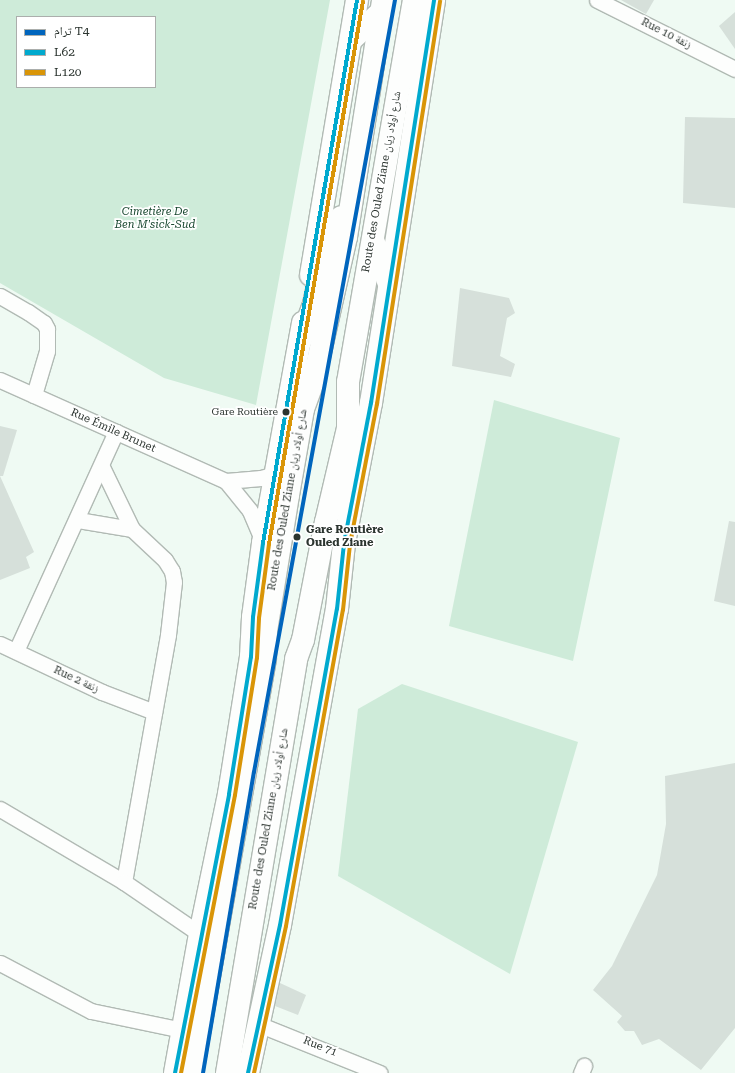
<!DOCTYPE html>
<meta charset="utf-8">
<style>
body{margin:0}
#map{position:relative;width:735px;height:1073px;overflow:hidden;background:#effaf3;font-family:"Roboto Serif","Noto Naskh Arabic",serif}
div>[style]{position:absolute}
[style*='--x']{left:calc(var(--x)*1px);top:calc(var(--y)*1px);width:calc(var(--w)*1px);rotate:calc(var(--a)*1deg)}
.green>*{inset:0;background:#ceebd9}
.building>*{inset:0;background:#d6e0da}
.roads{filter:drop-shadow(1px 0 #b1bab4) drop-shadow(-1px 0 #b1bab4) drop-shadow(0 1px #b1bab4) drop-shadow(0 -1px #b1bab4)}
.street>*{height:15px;margin:-7.5px;padding:0 7.5px;transform-origin:7.5px;border-radius:7.5px;background:#fdfefd}
.secondary>*{height:22px;margin:-11px;padding:0 11px;transform-origin:11px;border-radius:11px;background:#fdfefd}
.highway>*{height:22px;margin:-11px;padding:0 11px;transform-origin:11px;border-radius:11px;background:#fdfefd}
.bus-1>*{height:4px;margin:-2px;padding:0 2px;transform-origin:2px;border-radius:2px;background:#00a9ce}
.bus-2>*{height:4px;margin:-2px;padding:0 2px;transform-origin:2px;border-radius:2px;background:#d99507}
.tram-1>*{height:4px;margin:-2px;padding:0 2px;transform-origin:2px;border-radius:2px;background:#0065bd}
.dots>*{width:11px;height:11px;translate:-50% -50%;box-sizing:border-box;border:2px solid #fff;border-radius:50%}
span{translate:-50% -50%;white-space:nowrap;text-align:center;line-height:1.15;-webkit-text-stroke:3.5px #fff;paint-order:stroke}
.bus-label{font-size:10px;color:#2c3530}
.right{translate:-100% -50%;text-align:right}
.street-label{font-size:11px;color:#2c3530}
.park-label{font-size:11px;color:#1a4931;font-style:italic}
.stop-label{font-size:11px;color:#2c3530;font-weight:700}
.left{translate:0 -50%;text-align:left}
.legend{position:absolute;left:16px;top:16px;width:140px;height:72px;box-sizing:border-box;background:#fff;border:1px solid #abaeac;margin:0;padding:5px 7px;list-style:none;font-size:12px;color:#2c3530}
.legend li{display:flex;align-items:center;gap:8px;height:20px}
.legend b{width:20px;border:1px solid #abaeac}
</style>
<div id="map">
<div class="green">
<div style="clip-path:polygon(evenodd,0 0,330px 0,256px 405px,164px 378px,0 283px,0 0,17px 17px,155px 17px,155px 87px,17px 87px,17px 17px)"></div>
<div style="clip-path:polygon(494px 400px,620px 438px,573px 661px,449px 626px)"></div>
<div style="clip-path:polygon(402px 684px,578px 742px,510px 974px,338px 876px,358px 709px)"></div>
</div>
<div class="building">
<div style="clip-path:polygon(621px 0,654px 0,646px 14px)"></div>
<div style="clip-path:polygon(735px 12px,735px 49px,719px 26px)"></div>
<div style="clip-path:polygon(685px 117px,735px 118px,735px 208px,683px 203px)"></div>
<div style="clip-path:polygon(460px 288px,509px 298px,515px 313px,507px 318px,500px 356px,515px 364px,511px 377px,452px 366px)"></div>
<div style="clip-path:polygon(0 426px,17px 430px,3px 476px,0 476px)"></div>
<div style="clip-path:polygon(0 476px,34px 552px,26px 557px,30px 568px,0 580px)"></div>
<div style="clip-path:polygon(729px 521px,735px 522px,735px 606px,714px 601px)"></div>
<div style="clip-path:polygon(735px 763px,735px 1028px,701px 1070px,659px 1039px,642px 1045px,634px 1031px,625px 1031px,617px 1022px,622px 1016px,593px 990px,612px 966px,657px 875px,666px 824px,665px 776px)"></div>
<div style="clip-path:polygon(280px 983px,306px 995px,298px 1015px,275px 1006px)"></div>
</div>
<div class="roads">
<div class="street">
<div style="--x:597;--y:0;--w:154;--a:26.6"></div>
<div style="--x:0;--y:296;--w:32;--a:30"></div>
<div style="--x:28;--y:312;--w:19;--a:35"></div>
<div style="--x:44;--y:323;--w:7;--a:63"></div>
<div style="--x:47;--y:329;--w:22;--a:90"></div>
<div style="--x:47;--y:351;--w:46;--a:106.5"></div>
<div style="--x:0;--y:380;--w:248;--a:24.1"></div>
<div style="--x:226;--y:481;--w:38;--a:51"></div>
<div style="--x:250;--y:511;--w:30;--a:67"></div>
<div style="--x:102;--y:467;--w:69;--a:64.2"></div>
<div style="--x:132;--y:529;--w:45;--a:43.2"></div>
<div style="--x:165;--y:560;--w:13;--a:58"></div>
<div style="--x:172;--y:571;--w:11;--a:80"></div>
<div style="--x:174;--y:582;--w:53;--a:96.5"></div>
<div style="--x:168;--y:635;--w:251;--a:100.1"></div>
<div style="--x:226;--y:481;--w:35;--a:-5"></div>
<div style="--x:261;--y:478;--w:15;--a:-16"></div>
<div style="--x:78;--y:520;--w:55;--a:9.5"></div>
<div style="--x:0;--y:644;--w:113;--a:25.2"></div>
<div style="--x:102;--y:692;--w:56;--a:21"></div>
<div style="--x:16;--y:651;--w:241;--a:-65.5"></div>
<div style="--x:0;--y:809;--w:144;--a:30.5"></div>
<div style="--x:124;--y:882;--w:92;--a:34.4"></div>
<div style="--x:0;--y:963;--w:103;--a:27.8"></div>
<div style="--x:91;--y:1011;--w:94;--a:11.7"></div>
<div style="--x:258;--y:1024;--w:131;--a:21.9"></div>
<div style="--x:581;--y:1073;--w:8;--a:-67"></div>
</div>
<div class="secondary">
<div style="--x:311;--y:275;--w:279;--a:-80.5"></div>
<div style="--x:175;--y:1073;--w:141;--a:-79.8"></div>
<div style="--x:200;--y:934;--w:143;--a:-78.3"></div>
<div style="--x:229;--y:794;--w:139;--a:-80.9"></div>
<div style="--x:251;--y:657;--w:40;--a:-87.1"></div>
<div style="--x:253;--y:617;--w:75;--a:-82.3"></div>
<div style="--x:263;--y:543;--w:224;--a:-79.7"></div>
<div style="--x:248;--y:1073;--w:151;--a:-77.8"></div>
<div style="--x:280;--y:925;--w:321;--a:-79.8"></div>
<div style="--x:337;--y:609;--w:66;--a:-83.9"></div>
<div style="--x:344;--y:543;--w:143;--a:-79.1"></div>
<div style="--x:371;--y:403;--w:408;--a:-81.1"></div>
</div>
<div class="highway">
<div style="--x:351;--y:40;--w:41;--a:-43"></div>
<div style="--x:373;--y:240;--w:47;--a:70"></div>
<div style="--x:300;--y:342;--w:40;--a:-69.8"></div>
<div style="--x:314;--y:304;--w:52;--a:-77.8"></div>
<div style="--x:325;--y:253;--w:39;--a:-66"></div>
<div style="--x:192;--y:1073;--w:421;--a:-80"></div>
<div style="--x:265;--y:658;--w:27;--a:-88"></div>
<div style="--x:266;--y:631;--w:138;--a:-80.8"></div>
<div style="--x:288;--y:495;--w:87;--a:-80.1"></div>
<div style="--x:303;--y:409;--w:32;--a:-70"></div>
<div style="--x:314;--y:379;--w:146;--a:-77.3"></div>
<div style="--x:346;--y:237;--w:240;--a:-81.1"></div>
<div style="--x:227;--y:1073;--w:420;--a:-80.5"></div>
<div style="--x:296;--y:659;--w:20;--a:-70"></div>
<div style="--x:303;--y:640;--w:120;--a:-79"></div>
<div style="--x:326;--y:522;--w:97;--a:-76.8"></div>
<div style="--x:348;--y:428;--w:46;--a:-90"></div>
<div style="--x:348;--y:382;--w:388;--a:-80.2"></div>
</div>
</div>
<div class="bus-1">
<div style="--x:175;--y:1073;--w:284;--a:-79"></div>
<div style="--x:229;--y:794;--w:139;--a:-80.9"></div>
<div style="--x:251;--y:657;--w:40;--a:-87.1"></div>
<div style="--x:253;--y:617;--w:75;--a:-82.3"></div>
<div style="--x:263;--y:543;--w:551;--a:-80.18"></div>
<div style="--x:248;--y:1073;--w:151;--a:-77.8"></div>
<div style="--x:280;--y:925;--w:321;--a:-79.8"></div>
<div style="--x:337;--y:609;--w:66;--a:-83.9"></div>
<div style="--x:344;--y:543;--w:143;--a:-79.1"></div>
<div style="--x:371;--y:403;--w:408;--a:-81.1"></div>
</div>
<div class="bus-2">
<div style="--x:181;--y:1073;--w:283;--a:-79"></div>
<div style="--x:235;--y:795;--w:139;--a:-80.9"></div>
<div style="--x:257;--y:658;--w:40;--a:-87.1"></div>
<div style="--x:259;--y:618;--w:75;--a:-82.3"></div>
<div style="--x:269;--y:544;--w:551;--a:-80.18"></div>
<div style="--x:254;--y:1073;--w:150;--a:-77.7"></div>
<div style="--x:286;--y:926;--w:321;--a:-79.8"></div>
<div style="--x:343;--y:610;--w:66;--a:-83.9"></div>
<div style="--x:350;--y:544;--w:143;--a:-79.1"></div>
<div style="--x:377;--y:404;--w:408;--a:-81.1"></div>
</div>
<div class="tram-1">
<div style="--x:203;--y:1073;--w:305;--a:-80.4"></div>
<div style="--x:254;--y:772;--w:785;--a:-79.65"></div>
</div>
<div class="dots">
<div style="left:286px;top:412px;background:#2c3530"></div>
<div style="left:297px;top:537px;background:#2c3530"></div>
</div>
<div class="bus-label">
<span class="right" style="left:278px;top:412px">Gare Routière</span>
</div>
<div class="street-label">
<span style="left:666px;top:34px;rotate:27deg">Rue 10 زنقة</span>
<span style="left:382px;top:182px;rotate:-80deg">Route des Ouled Ziane شارع أولاد زيان</span>
<span style="left:113px;top:431px;rotate:24deg">Rue Émile Brunet</span>
<span style="left:288px;top:500px;rotate:-80deg">Route des Ouled Ziane شارع أولاد زيان</span>
<span style="left:76px;top:680px;rotate:25deg">Rue 2 زنقة</span>
<span style="left:269px;top:819px;rotate:-80deg">Route des Ouled Ziane شارع أولاد زيان</span>
<span style="left:320px;top:1047px;rotate:22deg">Rue 71</span>
</div>
<div class="park-label">
<span style="left:155px;top:219px">Cimetière De<br>Ben M'sick-Sud</span>
</div>
<div class="stop-label">
<span class="left" style="left:306px;top:537px">Gare Routière<br>Ouled Ziane</span>
</div>
<ul class="legend">
<li><b style="height:5px;background:#0065bd"></b>ترام T4</li>
<li><b style="height:5px;background:#00a9ce"></b>L62</li>
<li><b style="height:5px;background:#d99507"></b>L120</li>
</ul>
</div>
